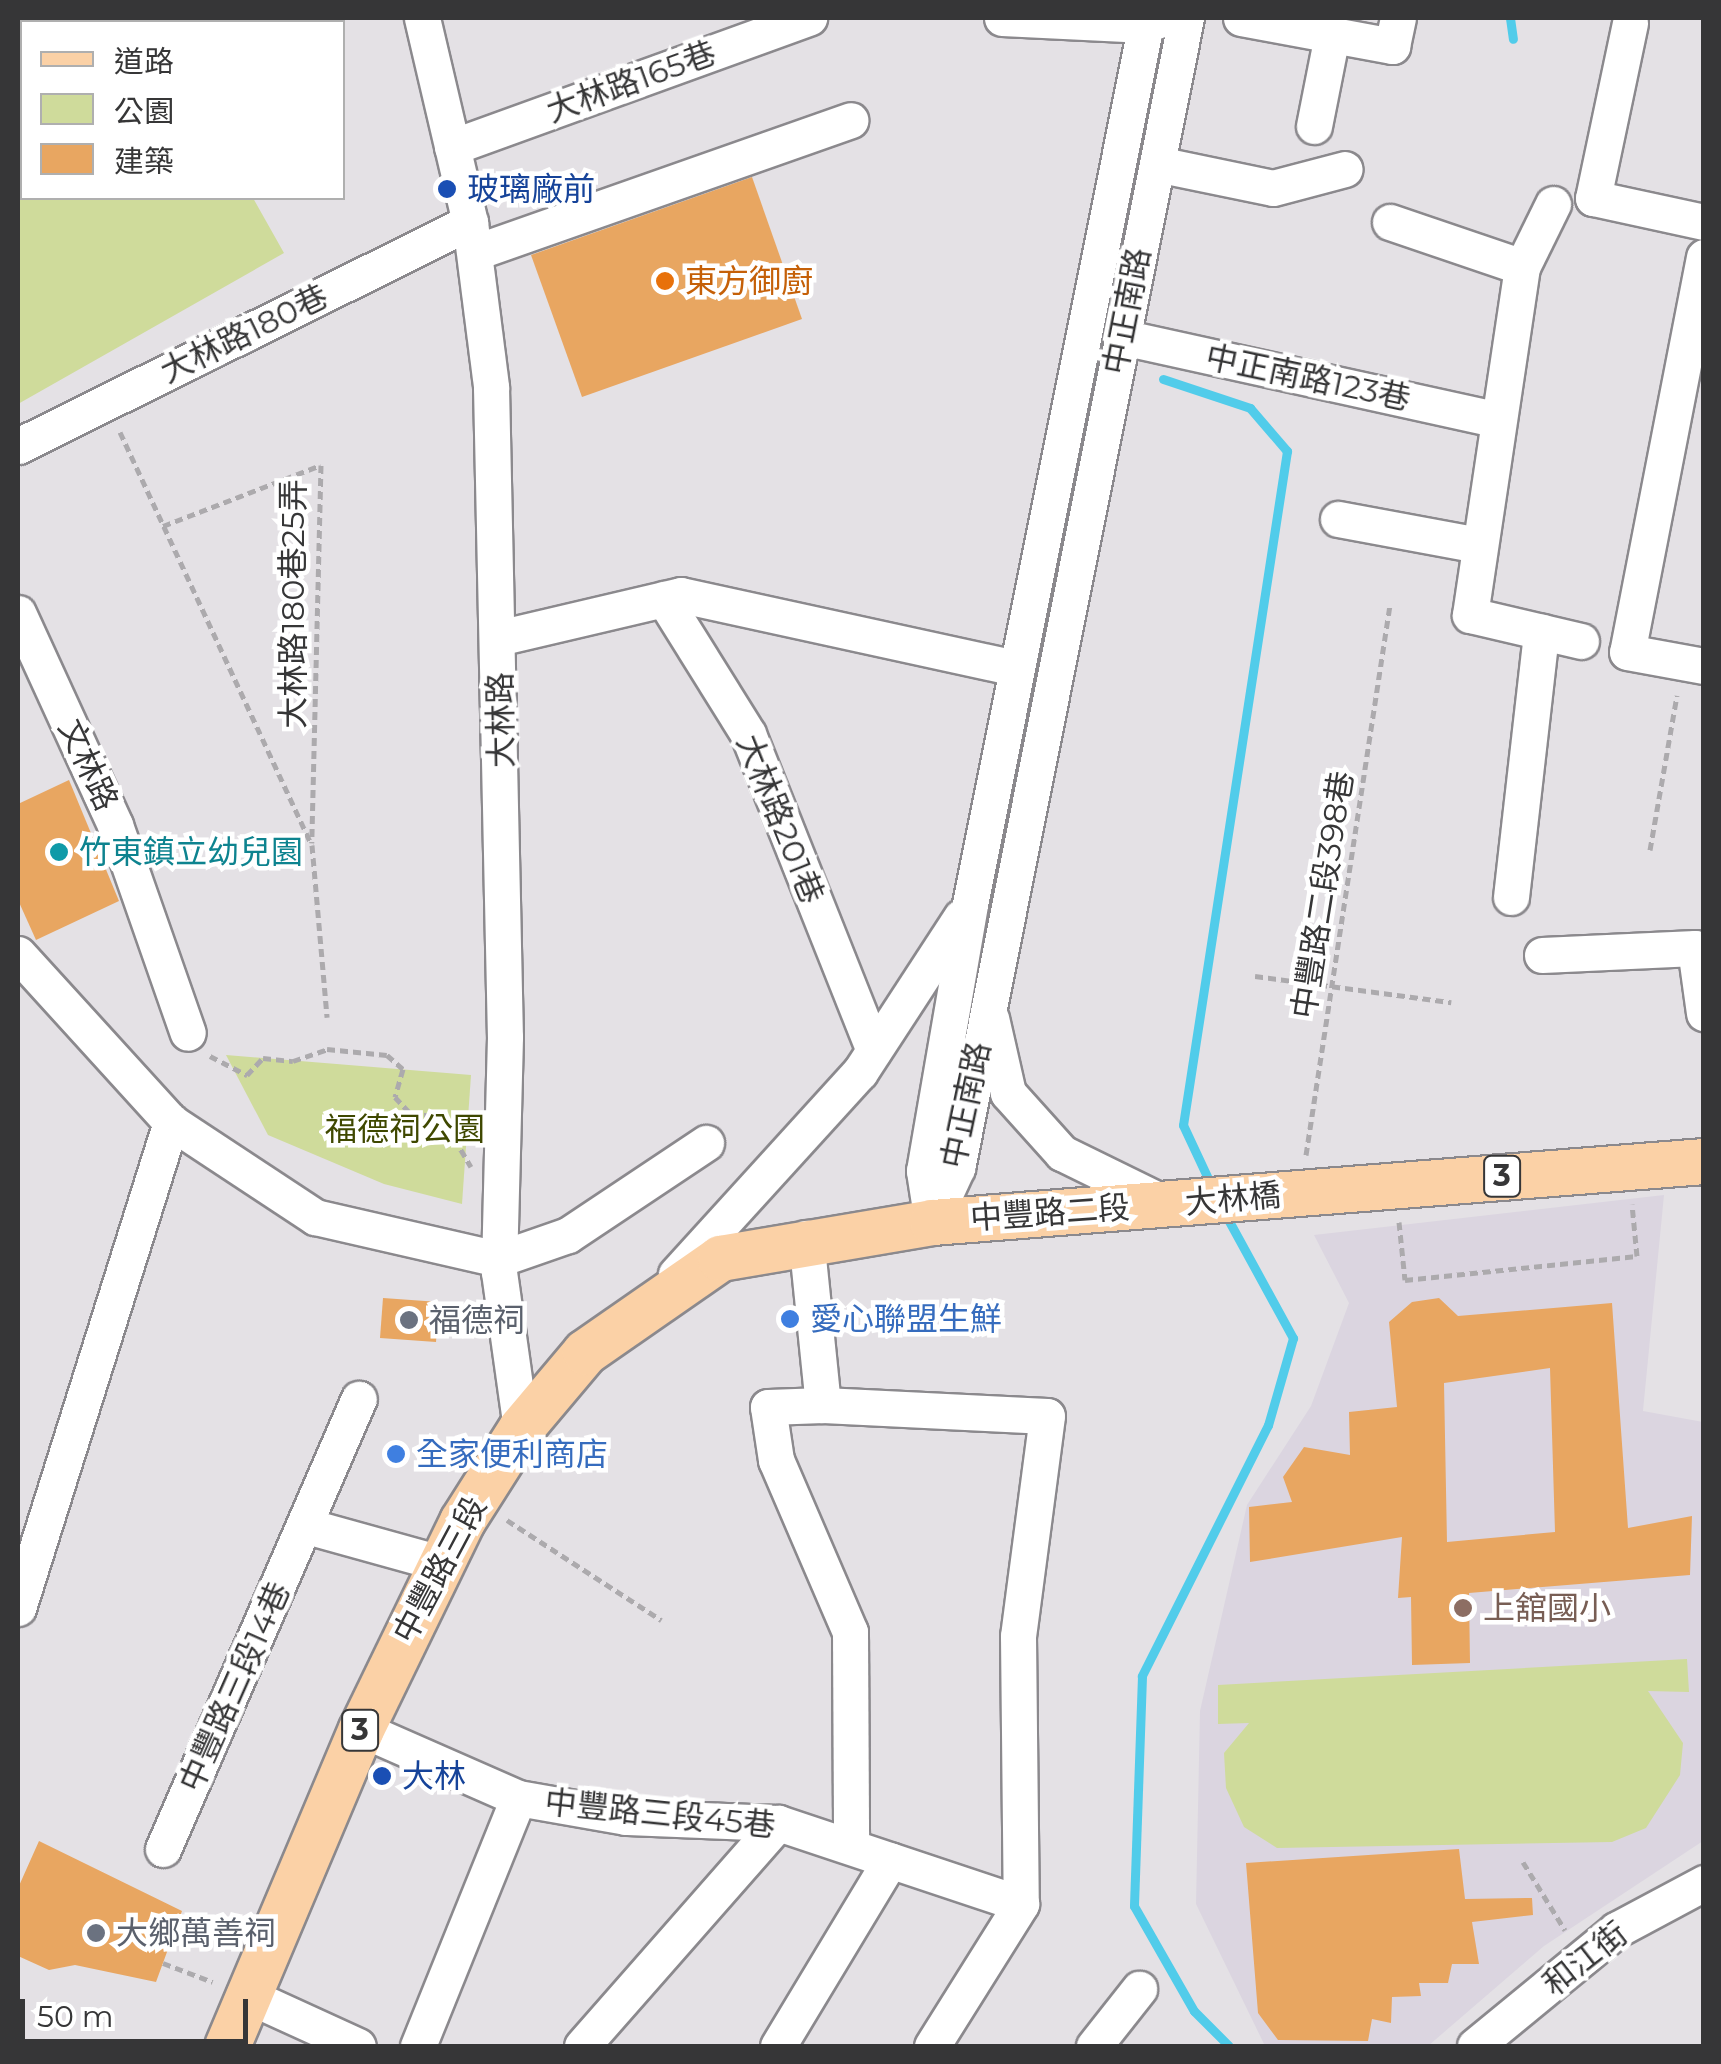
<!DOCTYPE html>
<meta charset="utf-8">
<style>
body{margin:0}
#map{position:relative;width:1721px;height:2064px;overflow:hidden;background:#e4e1e5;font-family:Montserrat,"Noto Sans TC",sans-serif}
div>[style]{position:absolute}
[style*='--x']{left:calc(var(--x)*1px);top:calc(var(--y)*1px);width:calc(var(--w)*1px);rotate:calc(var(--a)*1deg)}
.built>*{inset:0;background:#dbd5e0}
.green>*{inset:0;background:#cfdb9b}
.stream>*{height:9px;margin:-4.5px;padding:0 4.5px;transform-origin:4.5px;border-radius:4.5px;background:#51ccea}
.building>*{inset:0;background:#e8a661}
.path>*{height:5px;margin-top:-2.5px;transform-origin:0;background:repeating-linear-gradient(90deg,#acaaad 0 8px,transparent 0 13px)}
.roads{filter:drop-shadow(2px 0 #8b898d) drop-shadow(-2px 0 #8b898d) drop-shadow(0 2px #8b898d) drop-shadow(0 -2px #8b898d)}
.minor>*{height:35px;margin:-17.5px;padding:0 17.5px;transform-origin:17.5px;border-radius:17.5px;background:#fff}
.major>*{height:45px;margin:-22.5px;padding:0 22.5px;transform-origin:22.5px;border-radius:22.5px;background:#fbd1a6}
.dots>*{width:28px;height:28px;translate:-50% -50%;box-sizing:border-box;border:5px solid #fff;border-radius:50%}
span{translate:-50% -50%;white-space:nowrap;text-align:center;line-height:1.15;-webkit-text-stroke:9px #fff;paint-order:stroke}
.shield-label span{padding:2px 8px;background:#fff;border:2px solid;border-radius:8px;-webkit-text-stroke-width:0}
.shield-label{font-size:30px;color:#363637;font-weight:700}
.street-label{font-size:32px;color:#363637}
.transit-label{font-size:32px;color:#164399}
.left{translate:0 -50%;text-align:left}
.food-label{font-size:32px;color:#c56008}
.culture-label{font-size:32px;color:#0d838f}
.park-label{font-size:32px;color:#3f4800}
.shop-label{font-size:32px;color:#366cbe}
.worship-label{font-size:32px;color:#5b616d}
.education-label{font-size:32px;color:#785e54}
.frame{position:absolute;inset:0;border:20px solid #363637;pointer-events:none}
.legend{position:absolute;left:20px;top:20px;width:325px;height:180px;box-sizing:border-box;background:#fff;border:2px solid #afafaf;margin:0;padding:12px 18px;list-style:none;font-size:30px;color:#363637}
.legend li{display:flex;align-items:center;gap:20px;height:50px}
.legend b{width:50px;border:2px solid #afafaf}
.scale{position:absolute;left:20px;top:1999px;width:228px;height:45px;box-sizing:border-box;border:5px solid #363637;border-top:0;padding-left:12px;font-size:30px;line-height:35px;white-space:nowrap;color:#363637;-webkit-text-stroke:8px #fff;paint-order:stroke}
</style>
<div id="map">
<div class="built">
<div style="clip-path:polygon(1664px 1195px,1643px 1411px,1703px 1422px,1703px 1841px,1544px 1946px,1428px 2046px,1265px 2046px,1196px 1904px,1200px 1711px,1247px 1505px,1311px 1406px,1349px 1303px,1314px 1235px)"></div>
</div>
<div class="green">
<div style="clip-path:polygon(18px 18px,155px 22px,22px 22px,22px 198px,253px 198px,284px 253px,18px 404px)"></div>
<div style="clip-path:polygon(226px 1055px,471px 1075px,462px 1204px,384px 1184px,268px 1135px)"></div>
<div style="clip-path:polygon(1687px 1659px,1689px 1692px,1648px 1691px,1683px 1743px,1680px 1775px,1646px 1828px,1612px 1842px,1277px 1848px,1244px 1827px,1226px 1788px,1224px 1753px,1249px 1723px,1218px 1724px,1218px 1685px)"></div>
</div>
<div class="stream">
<div style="--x:1510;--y:18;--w:21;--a:82"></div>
<div style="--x:1163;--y:379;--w:92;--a:18.4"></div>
<div style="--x:1250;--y:408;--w:57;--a:49.3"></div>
<div style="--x:1287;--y:451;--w:682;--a:98.77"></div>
<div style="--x:1183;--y:1125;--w:71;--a:64.9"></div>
<div style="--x:1224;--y:1212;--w:144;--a:61.3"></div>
<div style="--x:1293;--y:1338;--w:91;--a:106"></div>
<div style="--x:1268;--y:1425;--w:281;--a:116.7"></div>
<div style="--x:1142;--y:1676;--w:230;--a:92"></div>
<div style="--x:1134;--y:1906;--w:121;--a:60.3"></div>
<div style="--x:1194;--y:2011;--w:49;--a:45"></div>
</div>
<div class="building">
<div style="clip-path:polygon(752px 177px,802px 319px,582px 397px,531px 255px)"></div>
<div style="clip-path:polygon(69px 780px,119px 901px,36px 940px,18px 900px,18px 804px)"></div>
<div style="clip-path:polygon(383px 1298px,439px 1302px,436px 1342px,380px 1338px)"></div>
<div style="clip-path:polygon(evenodd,1439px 1298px,1458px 1316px,1612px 1303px,1628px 1528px,1692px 1516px,1690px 1575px,1469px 1593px,1470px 1663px,1412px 1665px,1411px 1597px,1398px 1598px,1402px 1537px,1250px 1562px,1249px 1507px,1292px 1502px,1283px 1477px,1304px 1447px,1350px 1455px,1349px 1412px,1397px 1407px,1389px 1322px,1412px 1302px,1439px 1298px,1550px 1368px,1555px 1532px,1447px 1542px,1444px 1383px,1550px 1368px)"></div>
<div style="clip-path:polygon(39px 1841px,182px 1911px,156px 1982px,75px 1965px,49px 1970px,18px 1956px,18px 1888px)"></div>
<div style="clip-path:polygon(1459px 1849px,1465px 1899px,1532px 1898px,1533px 1915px,1472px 1922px,1479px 1964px,1452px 1964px,1448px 1983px,1419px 1983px,1421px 1996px,1392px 1997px,1391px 2023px,1372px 2019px,1368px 2041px,1278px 2040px,1258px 2013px,1246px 1863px)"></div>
</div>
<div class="path">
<div style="--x:120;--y:432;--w:455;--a:65.1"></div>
<div style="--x:312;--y:845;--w:173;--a:85"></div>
<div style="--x:163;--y:526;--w:169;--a:-21.1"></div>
<div style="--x:321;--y:465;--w:378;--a:91.4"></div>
<div style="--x:1650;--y:850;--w:157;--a:-80.1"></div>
<div style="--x:1255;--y:976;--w:198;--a:7.6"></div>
<div style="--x:210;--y:1056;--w:42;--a:27.2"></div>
<div style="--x:247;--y:1075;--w:23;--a:-47"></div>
<div style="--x:263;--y:1058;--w:30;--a:6"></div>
<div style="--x:293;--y:1061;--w:36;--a:-19"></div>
<div style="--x:327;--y:1049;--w:60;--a:5.7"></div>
<div style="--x:387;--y:1055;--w:21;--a:41"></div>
<div style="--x:403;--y:1069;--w:29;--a:106"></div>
<div style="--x:395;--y:1097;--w:23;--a:47"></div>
<div style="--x:411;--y:1114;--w:30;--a:4"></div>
<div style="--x:441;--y:1116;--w:59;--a:59.5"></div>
<div style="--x:1306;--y:1155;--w:556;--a:-81.32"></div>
<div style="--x:1399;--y:1222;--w:58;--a:84.1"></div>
<div style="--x:1405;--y:1280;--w:233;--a:-5.9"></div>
<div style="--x:1637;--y:1256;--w:52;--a:-95.5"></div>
<div style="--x:507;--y:1520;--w:184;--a:33"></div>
<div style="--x:1523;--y:1862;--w:80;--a:58.3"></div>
<div style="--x:163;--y:1963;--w:53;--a:20.8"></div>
</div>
<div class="roads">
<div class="minor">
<div style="--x:422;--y:18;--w:210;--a:76.8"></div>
<div style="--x:470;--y:222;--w:166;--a:82.7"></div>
<div style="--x:491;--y:387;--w:650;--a:88.77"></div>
<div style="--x:505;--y:1037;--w:235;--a:91.5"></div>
<div style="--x:499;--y:1272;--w:158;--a:82"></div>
<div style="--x:1002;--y:18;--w:144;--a:2.8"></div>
<div style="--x:1146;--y:25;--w:19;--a:-21"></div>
<div style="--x:1241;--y:18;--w:154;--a:10.5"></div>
<div style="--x:1392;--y:46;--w:29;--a:-78"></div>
<div style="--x:1630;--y:23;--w:179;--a:101.9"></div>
<div style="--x:1593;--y:198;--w:114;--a:12.2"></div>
<div style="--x:1314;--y:126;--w:93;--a:-78.8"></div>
<div style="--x:452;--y:147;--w:380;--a:-19.9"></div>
<div style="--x:1157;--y:164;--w:118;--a:11.7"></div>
<div style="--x:1273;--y:188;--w:74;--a:-14.8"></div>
<div style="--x:1553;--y:204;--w:70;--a:116.2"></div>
<div style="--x:1522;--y:267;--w:352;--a:98.5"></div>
<div style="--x:1470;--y:615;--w:114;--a:13.2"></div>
<div style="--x:1390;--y:222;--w:139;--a:18.8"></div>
<div style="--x:476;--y:252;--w:397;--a:-19.4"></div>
<div style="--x:1704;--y:257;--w:402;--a:101"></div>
<div style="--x:1627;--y:652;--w:78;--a:10.3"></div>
<div style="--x:1122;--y:337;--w:382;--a:12.4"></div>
<div style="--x:18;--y:446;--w:504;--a:-26.36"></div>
<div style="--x:1338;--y:519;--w:142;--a:10.5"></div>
<div style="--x:664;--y:599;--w:159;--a:58.1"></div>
<div style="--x:748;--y:734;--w:340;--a:68.3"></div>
<div style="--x:18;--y:613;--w:233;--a:65.4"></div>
<div style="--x:115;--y:825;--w:220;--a:70.7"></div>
<div style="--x:498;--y:638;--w:188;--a:-13.2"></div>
<div style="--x:681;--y:595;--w:343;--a:12.3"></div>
<div style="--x:1511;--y:897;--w:267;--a:-83.5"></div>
<div style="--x:18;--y:954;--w:227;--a:47.7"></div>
<div style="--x:171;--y:1122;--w:173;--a:33.4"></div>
<div style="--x:315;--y:1217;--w:189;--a:12.9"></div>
<div style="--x:499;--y:1259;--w:73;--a:-19.2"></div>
<div style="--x:568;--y:1235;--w:166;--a:-33.7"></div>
<div style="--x:1542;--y:955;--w:153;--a:-2.6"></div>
<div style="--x:1695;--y:948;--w:66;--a:82.1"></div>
<div style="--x:991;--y:1018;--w:77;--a:77.2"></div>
<div style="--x:1008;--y:1093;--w:81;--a:48"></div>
<div style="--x:1062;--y:1153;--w:116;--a:26.1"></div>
<div style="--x:932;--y:1222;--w:60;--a:-65.2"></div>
<div style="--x:957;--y:1168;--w:1173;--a:-78.74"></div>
<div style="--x:932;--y:1222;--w:52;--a:-98.9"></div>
<div style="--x:924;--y:1171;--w:271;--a:-80.2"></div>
<div style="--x:970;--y:904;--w:904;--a:-78.7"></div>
<div style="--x:806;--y:1238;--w:168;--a:84.2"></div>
<div style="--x:823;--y:1405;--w:224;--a:2.8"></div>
<div style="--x:1047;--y:1416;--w:222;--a:97.5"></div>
<div style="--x:1018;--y:1636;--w:268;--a:89.4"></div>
<div style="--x:676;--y:1274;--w:273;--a:-47.7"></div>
<div style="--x:860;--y:1072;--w:185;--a:-56.9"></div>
<div style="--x:823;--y:1405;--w:55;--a:177.9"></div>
<div style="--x:768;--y:1407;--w:54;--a:81.4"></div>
<div style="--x:776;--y:1460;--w:187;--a:66.7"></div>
<div style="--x:850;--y:1632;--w:214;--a:89.7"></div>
<div style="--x:307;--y:1526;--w:138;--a:15.5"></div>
<div style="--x:18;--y:1608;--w:510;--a:-72.53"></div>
<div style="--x:361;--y:1729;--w:171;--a:23.7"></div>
<div style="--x:518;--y:1798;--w:110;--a:10"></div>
<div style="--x:626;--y:1817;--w:152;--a:2.3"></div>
<div style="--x:778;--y:1823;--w:256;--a:18.4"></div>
<div style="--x:163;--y:1849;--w:491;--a:-66.5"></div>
<div style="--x:244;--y:1994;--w:125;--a:24.5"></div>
<div style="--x:418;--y:2046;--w:267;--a:-68"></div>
<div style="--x:582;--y:2046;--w:297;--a:-48.7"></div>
<div style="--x:778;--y:2046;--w:217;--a:-58.9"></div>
<div style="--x:932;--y:2046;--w:168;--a:-57.9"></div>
<div style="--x:1094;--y:2046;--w:73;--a:-51.7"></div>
<div style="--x:1475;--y:2046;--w:183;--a:-39.4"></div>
<div style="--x:1616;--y:1930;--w:100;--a:-28.1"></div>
</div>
<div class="major">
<div style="--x:227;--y:2046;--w:344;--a:-67.1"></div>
<div style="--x:361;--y:1729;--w:231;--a:-64.1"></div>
<div style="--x:462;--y:1521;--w:110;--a:-57.6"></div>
<div style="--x:521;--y:1428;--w:99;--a:-49.9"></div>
<div style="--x:585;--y:1352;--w:165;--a:-34.8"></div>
<div style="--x:720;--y:1258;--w:215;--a:-9.6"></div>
<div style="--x:932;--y:1222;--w:774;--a:-4.52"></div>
</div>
</div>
<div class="dots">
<div style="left:447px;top:189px;background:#1a4fb4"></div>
<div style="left:665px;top:281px;background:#e8710a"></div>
<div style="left:59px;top:852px;background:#0f9aa8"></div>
<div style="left:790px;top:1319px;background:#3f7fe0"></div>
<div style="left:409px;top:1320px;background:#6b7280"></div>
<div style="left:396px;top:1454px;background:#3f7fe0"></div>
<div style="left:1463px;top:1608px;background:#8d6e63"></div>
<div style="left:382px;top:1776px;background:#1a4fb4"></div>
<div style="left:96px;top:1933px;background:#6b7280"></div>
</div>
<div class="shield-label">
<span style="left:1502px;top:1176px">3</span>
<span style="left:360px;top:1730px">3</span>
</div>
<div class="street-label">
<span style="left:631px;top:82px;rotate:-20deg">大林路165巷</span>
<span style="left:1127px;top:311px;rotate:-79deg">中正南路</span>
<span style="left:244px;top:334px;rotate:-26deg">大林路180巷</span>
<span style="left:1308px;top:378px;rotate:12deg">中正南路123巷</span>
<span style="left:293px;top:604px;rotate:-90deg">大林路180巷25弄</span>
<span style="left:501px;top:720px;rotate:-91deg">大林路</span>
<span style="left:88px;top:765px;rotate:65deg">文林路</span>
<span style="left:780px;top:819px;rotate:68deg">大林路201巷</span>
<span style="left:1323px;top:895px;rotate:-81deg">中豐路二段398巷</span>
<span style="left:966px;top:1105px;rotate:-78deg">中正南路</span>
<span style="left:1233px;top:1199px;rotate:-5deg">大林橋</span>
<span style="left:1050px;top:1213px;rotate:-4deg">中豐路二段</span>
<span style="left:440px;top:1570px;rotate:-62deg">中豐路三段</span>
<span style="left:235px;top:1687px;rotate:-66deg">中豐路三段14巷</span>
<span style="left:660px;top:1814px;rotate:6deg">中豐路三段45巷</span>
<span style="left:1585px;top:1959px;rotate:-38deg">和江街</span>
</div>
<div class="transit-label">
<span class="left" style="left:467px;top:189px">玻璃廠前</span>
<span class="left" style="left:402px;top:1776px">大林</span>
</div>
<div class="food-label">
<span class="left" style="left:685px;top:281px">東方御廚</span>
</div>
<div class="culture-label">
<span class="left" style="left:79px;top:852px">竹東鎮立幼兒園</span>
</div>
<div class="park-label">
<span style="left:405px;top:1129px">福德祠公園</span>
</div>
<div class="shop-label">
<span class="left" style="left:810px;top:1319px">愛心聯盟生鮮</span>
<span class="left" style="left:416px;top:1454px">全家便利商店</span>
</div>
<div class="worship-label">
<span class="left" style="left:429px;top:1320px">福德祠</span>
<span class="left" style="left:116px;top:1933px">大鄉萬善祠</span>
</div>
<div class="education-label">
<span class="left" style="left:1483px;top:1608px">上舘國小</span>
</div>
<div class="frame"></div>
<ul class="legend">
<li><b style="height:12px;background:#fbd1a6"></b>道路</li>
<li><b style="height:28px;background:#cfdb9b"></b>公園</li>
<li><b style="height:28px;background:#e8a661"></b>建築</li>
</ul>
<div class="scale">50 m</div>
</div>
